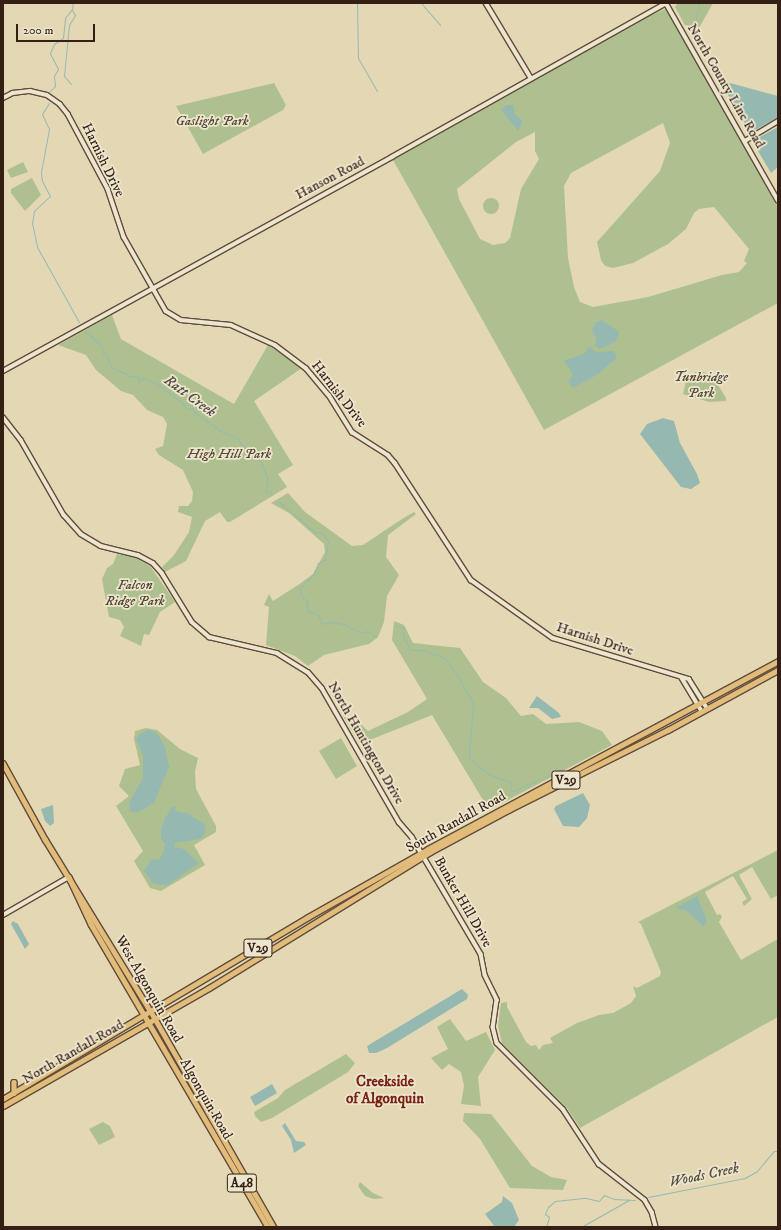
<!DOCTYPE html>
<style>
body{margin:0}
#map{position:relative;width:781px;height:1230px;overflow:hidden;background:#e3d8b3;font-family:"IM FELL DW Pica",serif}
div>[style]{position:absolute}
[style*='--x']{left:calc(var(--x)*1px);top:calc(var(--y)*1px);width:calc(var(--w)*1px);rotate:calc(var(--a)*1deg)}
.green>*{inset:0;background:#afc090}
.round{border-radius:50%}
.water>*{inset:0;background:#95b9b1}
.stream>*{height:1px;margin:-0.5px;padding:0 0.5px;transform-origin:0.5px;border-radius:0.5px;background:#95b9b1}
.roads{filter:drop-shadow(1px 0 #604c3c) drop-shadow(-1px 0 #604c3c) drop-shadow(0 1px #604c3c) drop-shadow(0 -1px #604c3c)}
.minor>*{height:3.5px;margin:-1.75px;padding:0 1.75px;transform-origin:1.75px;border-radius:1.75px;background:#ede6ce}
.major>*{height:4.5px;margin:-2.25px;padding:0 2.25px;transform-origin:2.25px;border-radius:2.25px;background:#e2bc7a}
span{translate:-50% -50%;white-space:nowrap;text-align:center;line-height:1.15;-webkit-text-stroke:3.5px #ede6ce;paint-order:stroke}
.shield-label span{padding:1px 3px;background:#ede6ce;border:1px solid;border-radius:3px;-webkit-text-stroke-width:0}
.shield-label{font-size:13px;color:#351e14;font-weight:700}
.street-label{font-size:14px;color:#351e14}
.park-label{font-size:14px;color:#544633;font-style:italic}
.water-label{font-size:15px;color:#524c43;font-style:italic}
.neighbourhood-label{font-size:15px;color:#7a1f14;font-weight:700}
.frame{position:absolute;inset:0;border:4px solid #351e14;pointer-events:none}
.scale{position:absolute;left:16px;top:24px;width:79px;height:18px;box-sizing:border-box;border:2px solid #351e14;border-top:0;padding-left:5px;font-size:12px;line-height:14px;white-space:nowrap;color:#351e14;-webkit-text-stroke:3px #ede6ce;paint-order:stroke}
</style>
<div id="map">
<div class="green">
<div style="clip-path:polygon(678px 3px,713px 3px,699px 28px,685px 25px,675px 7px)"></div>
<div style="clip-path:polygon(evenodd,665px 9px,685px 39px,778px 208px,778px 303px,544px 430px,393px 160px,647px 17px,665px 9px,663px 123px,670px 143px,660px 171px,597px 242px,601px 260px,605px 266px,613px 268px,633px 263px,668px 244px,686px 229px,694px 213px,699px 209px,714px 207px,749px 249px,744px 261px,747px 263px,739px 272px,722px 275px,648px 297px,593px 307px,580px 302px,574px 287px,568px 258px,564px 186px,571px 173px,663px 123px,665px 9px,535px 132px,535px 151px,539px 159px,521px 189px,510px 238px,505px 243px,493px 245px,480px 239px,459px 199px,457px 189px,516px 142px,535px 132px)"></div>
<div style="clip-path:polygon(274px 83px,286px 105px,283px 110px,203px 154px,176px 106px)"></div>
<div style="clip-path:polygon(23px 162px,28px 172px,11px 178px,7px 170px)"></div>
<div style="clip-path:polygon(32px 178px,41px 195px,25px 211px,11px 193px,11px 189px)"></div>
<div class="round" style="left:483px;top:198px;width:16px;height:16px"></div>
<div style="clip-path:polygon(112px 315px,121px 339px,234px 404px,268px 345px,302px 368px,254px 401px,293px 465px,278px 474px,287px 487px,230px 522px,227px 522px,220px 512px,205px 521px,186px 561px,165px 572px,162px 567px,174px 555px,189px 532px,192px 517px,178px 512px,179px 506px,188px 506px,192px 501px,193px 492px,183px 470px,159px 455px,155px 449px,163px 446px,167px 424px,163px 417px,147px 410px,133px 395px,121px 391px,96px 370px,86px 355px,58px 345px)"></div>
<div style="clip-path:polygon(699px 370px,712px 375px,726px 398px,726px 401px,709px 402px,683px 394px,687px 377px)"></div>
<div style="clip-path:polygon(288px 493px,305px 512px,352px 546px,363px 545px,402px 519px,414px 512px,416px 514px,388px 535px,386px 557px,399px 575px,387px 596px,384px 622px,378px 637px,369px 644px,324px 655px,308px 666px,295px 656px,266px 645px,269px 607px,264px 605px,269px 594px,273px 601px,301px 583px,313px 574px,325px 552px,324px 544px,289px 513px,271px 503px)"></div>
<div style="clip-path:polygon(117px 554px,134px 557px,150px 566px,175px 602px,160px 612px,149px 635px,144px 634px,141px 646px,120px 636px,124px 627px,120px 620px,109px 617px,102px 579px,107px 568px,113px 564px)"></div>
<div style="clip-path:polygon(394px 621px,404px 625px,413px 643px,460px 648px,483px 682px,506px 698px,521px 716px,533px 714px,546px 724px,579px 722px,602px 731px,612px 745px,489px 810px,432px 715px,360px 744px,343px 716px,359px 722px,368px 731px,408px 712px,427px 699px,392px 640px)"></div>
<div style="clip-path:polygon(146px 728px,157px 730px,180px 749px,198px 758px,195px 772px,196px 789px,216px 826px,216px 832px,194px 845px,205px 865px,161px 891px,150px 888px,134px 861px,143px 851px,116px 806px,129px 796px,119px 786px,125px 769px,140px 765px,134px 739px,135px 731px)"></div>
<div style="clip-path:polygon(341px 738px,357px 766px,336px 779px,319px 751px)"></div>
<div style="clip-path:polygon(778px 850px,778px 895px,771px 899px,772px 901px,752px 867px,739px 875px,752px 899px,744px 906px,742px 902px,747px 899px,733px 876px,705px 892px,717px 915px,720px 914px,722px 917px,719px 922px,741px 960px,778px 939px,778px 1017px,580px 1128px,567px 1108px,502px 1043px,498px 1026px,501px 1003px,507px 1002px,507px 1007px,526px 1042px,531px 1046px,536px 1045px,539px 1050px,543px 1045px,553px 1043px,550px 1038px,577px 1023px,599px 1015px,613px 1013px,631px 1003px,636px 996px,633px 986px,637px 988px,660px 976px,661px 972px,641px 924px,638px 922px)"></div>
<div style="clip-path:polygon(450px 1019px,466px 1041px,486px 1032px,495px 1050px,478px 1077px,481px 1106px,461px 1104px,464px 1086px,461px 1072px,449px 1064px,442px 1070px,431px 1058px,448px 1049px,437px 1027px)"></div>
<div style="clip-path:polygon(346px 1054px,355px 1063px,348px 1072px,272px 1118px,261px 1122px,255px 1116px,254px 1112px,278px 1098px,285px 1090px)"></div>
<div style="clip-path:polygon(464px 1113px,491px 1114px,532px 1166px,551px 1177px,567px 1180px,563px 1190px,510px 1188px,480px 1139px,463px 1121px)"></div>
<div style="clip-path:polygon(103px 1122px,110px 1126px,115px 1137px,99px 1145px,89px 1129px)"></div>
<div style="clip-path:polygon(360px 1182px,373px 1193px,384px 1198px,374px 1199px,365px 1196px,358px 1186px)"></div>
</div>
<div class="water">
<div style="clip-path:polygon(719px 80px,778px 96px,778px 117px,750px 133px)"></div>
<div style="clip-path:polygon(507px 105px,513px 105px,515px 114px,523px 121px,518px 131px,502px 111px,501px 109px)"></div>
<div style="clip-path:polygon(778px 127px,778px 167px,771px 173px,754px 144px,756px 139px)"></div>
<div style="clip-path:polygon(602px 320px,618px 331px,619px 336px,615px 342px,600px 349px,595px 345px,596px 337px,592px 330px,596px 322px)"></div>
<div style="clip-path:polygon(589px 347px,596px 352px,614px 351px,617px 358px,598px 374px,573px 388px,568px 382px,573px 374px,564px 361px,585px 353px)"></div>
<div style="clip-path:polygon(663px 418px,674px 421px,680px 443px,697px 474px,700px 483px,691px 489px,681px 487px,640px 434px,647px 424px)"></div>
<div style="clip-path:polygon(537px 696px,559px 713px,561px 717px,552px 719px,538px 708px,529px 708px)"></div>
<div style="clip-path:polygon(147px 730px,156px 732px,165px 746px,169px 767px,154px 803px,137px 813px,130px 811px,129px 803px,143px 778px,143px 756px,136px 739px,140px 734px)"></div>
<div style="clip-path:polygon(583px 793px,590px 805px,587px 818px,579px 827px,563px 826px,554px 809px,556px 806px)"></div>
<div style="clip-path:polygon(53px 805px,54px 823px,50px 826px,45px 821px,41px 809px)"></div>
<div style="clip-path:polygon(173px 806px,176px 807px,175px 811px,187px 813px,206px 825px,204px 835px,200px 839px,175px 843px,174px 847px,184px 849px,199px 863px,168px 885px,160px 885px,153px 883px,144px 871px,152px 859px,159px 860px,164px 851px,165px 843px,161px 840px,161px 829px,165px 818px)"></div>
<div style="clip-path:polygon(697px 896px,707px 921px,704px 927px,687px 911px,676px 908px)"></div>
<div style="clip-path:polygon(13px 921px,18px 924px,29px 944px,25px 949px,11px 924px)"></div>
<div style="clip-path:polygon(462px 989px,468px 995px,467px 999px,387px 1048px,376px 1053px,369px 1053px,367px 1046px)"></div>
<div style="clip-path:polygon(272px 1084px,277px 1093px,255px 1106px,250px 1097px)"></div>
<div style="clip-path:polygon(285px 1123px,296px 1141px,304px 1142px,306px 1145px,294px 1153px,291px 1140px,282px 1126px)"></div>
<div style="clip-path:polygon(503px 1196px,512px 1203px,519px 1220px,514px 1227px,495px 1227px,485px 1214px,502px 1202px)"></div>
</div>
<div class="stream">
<div style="--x:357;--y:3;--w:55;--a:89"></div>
<div style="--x:358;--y:58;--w:38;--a:60"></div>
<div style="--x:421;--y:3;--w:29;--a:49"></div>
<div style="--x:695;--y:22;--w:19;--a:-78"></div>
<div style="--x:71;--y:84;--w:11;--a:-131"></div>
<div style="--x:64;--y:76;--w:51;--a:-84.4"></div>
<div style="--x:69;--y:25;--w:12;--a:-59"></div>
<div style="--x:75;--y:15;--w:6;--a:-121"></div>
<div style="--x:50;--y:91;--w:7;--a:-45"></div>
<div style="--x:55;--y:86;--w:10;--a:-96"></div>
<div style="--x:54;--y:76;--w:8;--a:-60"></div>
<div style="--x:58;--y:69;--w:18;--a:-117"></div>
<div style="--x:50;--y:53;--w:10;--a:-66"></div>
<div style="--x:54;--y:44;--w:11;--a:-34"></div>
<div style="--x:63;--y:38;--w:20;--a:-84"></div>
<div style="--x:65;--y:18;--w:11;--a:-52"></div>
<div style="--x:72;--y:9;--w:6;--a:-81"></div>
<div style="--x:49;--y:103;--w:13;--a:122"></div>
<div style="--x:42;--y:114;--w:17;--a:65"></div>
<div style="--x:49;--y:129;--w:44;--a:100.5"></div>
<div style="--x:41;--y:172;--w:9;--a:84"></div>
<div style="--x:42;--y:181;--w:17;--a:62"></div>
<div style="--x:50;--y:196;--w:22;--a:137"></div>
<div style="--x:34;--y:211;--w:12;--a:99"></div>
<div style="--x:32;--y:223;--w:25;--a:78"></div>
<div style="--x:37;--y:247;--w:86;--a:60.8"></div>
<div style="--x:86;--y:332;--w:21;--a:41"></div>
<div style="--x:102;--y:346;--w:7;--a:82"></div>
<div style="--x:103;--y:353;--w:3;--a:18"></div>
<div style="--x:106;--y:354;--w:14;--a:69"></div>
<div style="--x:111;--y:367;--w:23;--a:25"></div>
<div style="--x:132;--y:377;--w:5;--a:-22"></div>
<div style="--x:137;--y:375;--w:7;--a:74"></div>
<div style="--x:139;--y:382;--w:5;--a:-53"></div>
<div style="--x:142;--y:378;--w:15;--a:20"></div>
<div style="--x:156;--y:383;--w:34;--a:37"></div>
<div style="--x:183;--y:403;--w:7;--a:56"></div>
<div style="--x:187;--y:409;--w:5;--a:-11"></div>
<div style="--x:192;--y:408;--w:4;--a:63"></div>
<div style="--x:194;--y:412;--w:35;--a:35"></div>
<div style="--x:223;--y:432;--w:15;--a:23"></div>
<div style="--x:237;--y:438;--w:24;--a:55"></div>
<div style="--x:251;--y:458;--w:5;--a:-22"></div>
<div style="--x:256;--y:456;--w:9;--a:54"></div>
<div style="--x:261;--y:463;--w:17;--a:66"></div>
<div style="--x:268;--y:479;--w:12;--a:104"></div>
<div style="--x:265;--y:491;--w:7;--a:27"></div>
<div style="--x:278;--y:501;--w:48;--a:40"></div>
<div style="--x:315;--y:532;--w:7;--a:8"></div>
<div style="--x:322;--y:533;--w:10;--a:53"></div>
<div style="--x:328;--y:541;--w:19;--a:99"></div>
<div style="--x:325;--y:560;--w:8;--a:157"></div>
<div style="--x:318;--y:563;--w:12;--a:110"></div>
<div style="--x:314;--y:574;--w:20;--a:135"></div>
<div style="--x:300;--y:588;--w:7;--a:82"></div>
<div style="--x:301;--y:595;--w:9;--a:49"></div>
<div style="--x:307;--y:602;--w:9;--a:84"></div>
<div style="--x:308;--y:611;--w:11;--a:22"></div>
<div style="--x:318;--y:615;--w:10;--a:66"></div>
<div style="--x:322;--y:624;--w:7;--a:-16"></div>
<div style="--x:329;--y:622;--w:15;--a:8"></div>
<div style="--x:344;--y:624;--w:19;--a:28"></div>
<div style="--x:361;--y:633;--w:6;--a:-18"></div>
<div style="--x:367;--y:631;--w:11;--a:34"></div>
<div style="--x:396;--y:625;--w:9;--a:21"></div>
<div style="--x:404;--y:628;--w:8;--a:97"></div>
<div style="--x:403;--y:636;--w:16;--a:63"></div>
<div style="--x:410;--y:650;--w:12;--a:0"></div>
<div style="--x:422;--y:650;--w:24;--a:19"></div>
<div style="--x:445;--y:658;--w:21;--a:55"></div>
<div style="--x:457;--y:675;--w:32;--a:60"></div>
<div style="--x:473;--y:703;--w:54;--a:94.2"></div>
<div style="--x:469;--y:757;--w:6;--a:51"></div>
<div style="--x:473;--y:762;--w:20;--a:37"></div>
<div style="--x:489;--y:774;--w:25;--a:21"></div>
<div style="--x:512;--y:783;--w:6;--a:108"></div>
<div style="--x:510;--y:789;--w:4;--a:34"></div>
<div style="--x:513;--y:791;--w:40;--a:-23.4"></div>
<div style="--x:648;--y:1197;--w:99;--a:-11.1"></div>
<div style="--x:745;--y:1178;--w:14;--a:-30"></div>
<div style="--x:757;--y:1171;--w:26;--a:-50"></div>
<div style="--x:774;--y:1151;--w:4;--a:0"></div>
<div style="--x:546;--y:1227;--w:10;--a:-73"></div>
<div style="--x:549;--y:1217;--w:5;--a:-143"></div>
<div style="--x:545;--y:1214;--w:8;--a:-67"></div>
<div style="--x:548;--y:1207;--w:9;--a:-41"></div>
<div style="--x:555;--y:1201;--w:31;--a:-6"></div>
<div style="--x:586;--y:1198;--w:13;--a:13"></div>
<div style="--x:599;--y:1201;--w:8;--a:-50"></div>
<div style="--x:604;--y:1195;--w:11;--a:22"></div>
<div style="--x:614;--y:1199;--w:21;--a:3"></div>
<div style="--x:581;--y:1227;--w:55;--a:-29.4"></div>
</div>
<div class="roads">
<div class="minor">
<div style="--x:486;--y:3;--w:87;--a:59"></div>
<div style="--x:3;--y:98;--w:11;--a:-27"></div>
<div style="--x:13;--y:93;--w:17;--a:-7"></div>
<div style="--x:30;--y:91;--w:17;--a:13"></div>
<div style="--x:47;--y:95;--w:16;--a:35"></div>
<div style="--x:60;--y:104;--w:13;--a:51"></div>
<div style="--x:68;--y:114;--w:85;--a:61.9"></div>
<div style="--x:108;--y:189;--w:51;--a:71.6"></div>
<div style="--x:124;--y:237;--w:85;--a:60.4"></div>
<div style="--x:166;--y:311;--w:17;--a:31"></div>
<div style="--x:181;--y:320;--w:50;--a:5.7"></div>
<div style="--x:231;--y:325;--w:48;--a:24.4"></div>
<div style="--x:275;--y:345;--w:39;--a:37"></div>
<div style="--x:306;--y:368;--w:35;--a:50"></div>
<div style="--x:329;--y:395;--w:44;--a:58.1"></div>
<div style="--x:352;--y:432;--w:43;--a:32.6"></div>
<div style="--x:388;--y:455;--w:11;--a:49"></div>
<div style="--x:395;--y:463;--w:140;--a:57"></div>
<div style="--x:471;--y:580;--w:100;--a:35.3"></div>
<div style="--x:553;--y:638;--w:142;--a:16.8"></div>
<div style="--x:689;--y:679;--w:34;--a:58"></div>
<div style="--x:745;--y:141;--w:39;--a:-31"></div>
<div style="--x:3;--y:371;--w:444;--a:-28.8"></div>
<div style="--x:392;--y:157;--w:314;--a:-29.3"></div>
<div style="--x:666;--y:3;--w:227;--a:60.4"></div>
<div style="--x:3;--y:417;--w:29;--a:52"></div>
<div style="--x:21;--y:440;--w:86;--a:60.2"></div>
<div style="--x:64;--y:515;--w:25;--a:48"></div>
<div style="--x:81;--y:534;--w:23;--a:31"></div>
<div style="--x:101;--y:546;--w:38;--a:14"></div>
<div style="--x:138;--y:555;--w:17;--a:28"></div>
<div style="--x:153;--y:563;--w:13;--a:48"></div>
<div style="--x:162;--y:573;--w:57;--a:58.5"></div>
<div style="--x:192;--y:622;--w:23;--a:41"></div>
<div style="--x:209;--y:637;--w:70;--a:13.2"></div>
<div style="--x:277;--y:653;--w:36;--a:32"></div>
<div style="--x:308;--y:672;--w:21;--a:49"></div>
<div style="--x:322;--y:688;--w:155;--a:60.1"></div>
<div style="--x:399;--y:822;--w:20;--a:49"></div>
<div style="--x:412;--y:837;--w:136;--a:59.5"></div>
<div style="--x:481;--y:954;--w:21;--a:79"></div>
<div style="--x:485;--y:975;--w:28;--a:64"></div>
<div style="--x:497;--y:1000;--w:27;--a:98"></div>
<div style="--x:493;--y:1027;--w:16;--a:76"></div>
<div style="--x:497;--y:1043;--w:93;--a:45"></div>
<div style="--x:563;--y:1109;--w:66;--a:56.8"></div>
<div style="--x:599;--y:1164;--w:58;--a:38"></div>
<div style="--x:645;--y:1200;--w:14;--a:60"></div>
<div style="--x:652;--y:1212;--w:16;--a:75"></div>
<div style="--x:682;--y:678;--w:39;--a:59"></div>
<div style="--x:3;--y:915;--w:76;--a:-29.9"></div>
</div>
<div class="major">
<div style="--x:3;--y:763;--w:87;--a:61.1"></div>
<div style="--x:45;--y:839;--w:209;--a:58.5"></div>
<div style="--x:154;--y:1017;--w:242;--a:60.3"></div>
<div style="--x:69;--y:877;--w:52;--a:64.9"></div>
<div style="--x:91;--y:924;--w:351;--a:59.7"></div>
<div style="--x:14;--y:1082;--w:11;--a:90"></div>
<div style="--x:3;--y:1099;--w:355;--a:-30.8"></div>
<div style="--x:308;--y:917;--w:138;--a:-29.5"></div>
<div style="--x:428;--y:849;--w:397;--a:-28.2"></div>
<div style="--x:3;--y:1106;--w:237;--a:-29.8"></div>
<div style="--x:209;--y:988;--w:259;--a:-31.6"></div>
<div style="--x:430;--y:852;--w:89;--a:-28.3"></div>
<div style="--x:508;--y:810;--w:179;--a:-26.6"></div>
<div style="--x:668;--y:730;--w:125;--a:-28.6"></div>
</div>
</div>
<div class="shield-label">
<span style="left:566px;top:780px">V29</span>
<span style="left:258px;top:948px">V29</span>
<span style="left:242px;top:1183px">A48</span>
</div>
<div class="street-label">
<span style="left:726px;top:86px;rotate:60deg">North County Line Road</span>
<span style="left:103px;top:160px;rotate:64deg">Harnish Drive</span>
<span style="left:330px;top:178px;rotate:-28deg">Hanson Road</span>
<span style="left:339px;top:394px;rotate:52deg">Harnish Drive</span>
<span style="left:595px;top:639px;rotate:18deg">Harnish Drive</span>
<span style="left:366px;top:743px;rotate:60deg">North Huntington Drive</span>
<span style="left:456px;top:822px;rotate:-29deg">South Randall Road</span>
<span style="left:463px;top:902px;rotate:60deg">Bunker Hill Drive</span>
<span style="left:149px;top:989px;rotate:60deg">West Algonquin Road</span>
<span style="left:73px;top:1052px;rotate:-30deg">North Randall Road</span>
<span style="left:206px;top:1099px;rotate:60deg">Algonquin Road</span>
</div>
<div class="park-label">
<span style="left:212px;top:121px">Gaslight Park</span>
<span style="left:701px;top:385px">Tunbridge<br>Park</span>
<span style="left:229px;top:454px">High Hill Park</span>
<span style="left:135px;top:593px">Falcon<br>Ridge Park</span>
</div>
<div class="water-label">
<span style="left:190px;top:396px;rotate:36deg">Ratt Creek</span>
<span style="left:704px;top:1175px;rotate:-12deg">Woods Creek</span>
</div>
<div class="neighbourhood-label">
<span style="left:385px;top:1090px">Creekside<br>of Algonquin</span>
</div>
<div class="frame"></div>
<div class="scale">200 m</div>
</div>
